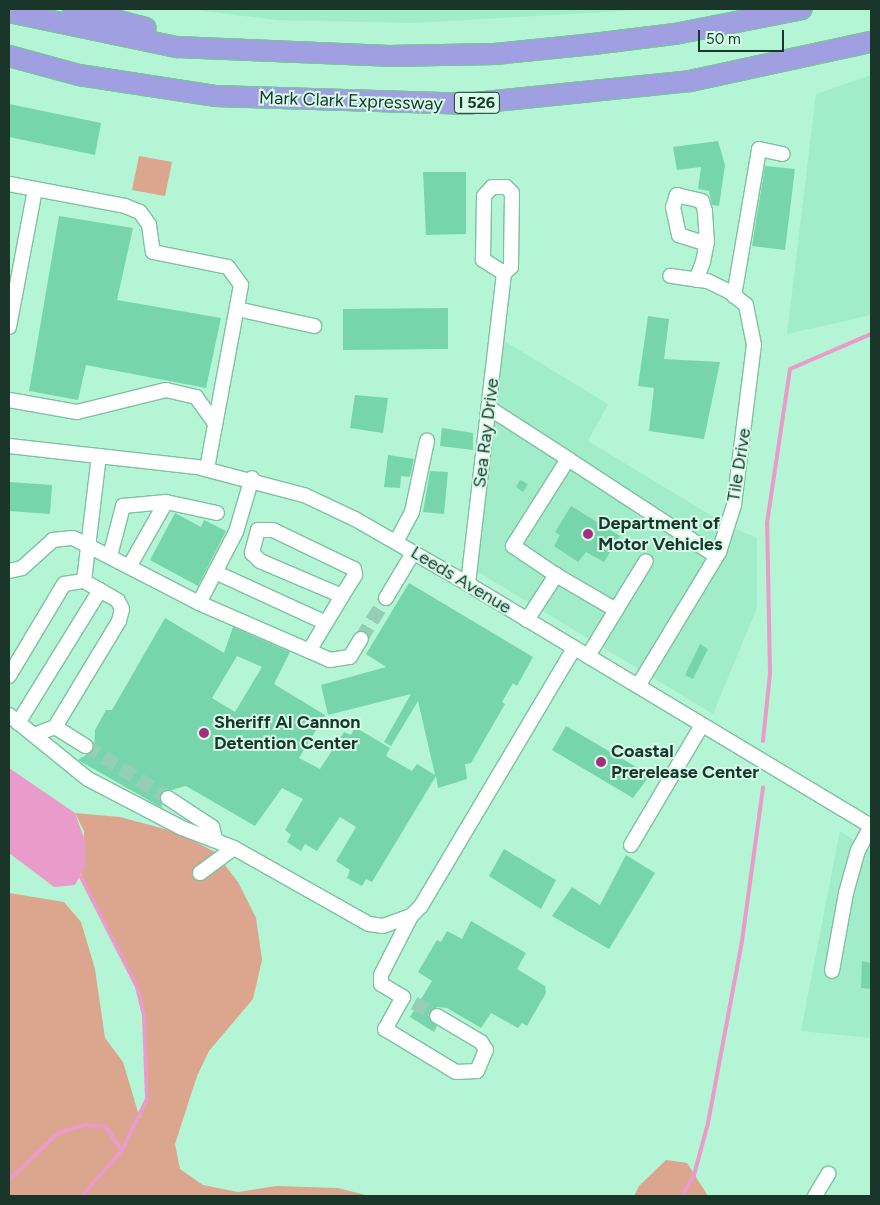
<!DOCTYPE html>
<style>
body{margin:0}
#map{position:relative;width:880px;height:1205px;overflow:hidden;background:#b3f5d5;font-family:Figtree,sans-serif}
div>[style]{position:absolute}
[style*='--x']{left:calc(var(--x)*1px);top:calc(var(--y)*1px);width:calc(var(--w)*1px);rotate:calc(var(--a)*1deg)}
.built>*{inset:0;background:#a1edc9}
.green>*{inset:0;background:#dca58e}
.water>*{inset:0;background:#e99bc9}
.stream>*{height:4px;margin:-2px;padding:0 2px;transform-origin:2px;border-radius:2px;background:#e99bc9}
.building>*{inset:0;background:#77d5ac}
.minor-tunnel>*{height:14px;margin-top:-7px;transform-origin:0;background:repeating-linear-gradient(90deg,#94cfb3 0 14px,transparent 0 21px)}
.roads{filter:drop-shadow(1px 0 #7fc0a2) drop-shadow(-1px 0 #7fc0a2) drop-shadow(0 1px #7fc0a2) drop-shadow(0 -1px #7fc0a2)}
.minor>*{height:14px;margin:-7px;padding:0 7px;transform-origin:7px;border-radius:7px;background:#fff}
.highway>*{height:20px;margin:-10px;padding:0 10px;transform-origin:10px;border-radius:10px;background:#9f9fe1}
.dots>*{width:14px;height:14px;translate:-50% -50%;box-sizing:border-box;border:2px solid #d5fce8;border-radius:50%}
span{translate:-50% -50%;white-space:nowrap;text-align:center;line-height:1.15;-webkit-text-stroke:4px #d5fce8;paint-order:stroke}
.shield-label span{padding:1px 4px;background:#d5fce8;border:1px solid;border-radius:4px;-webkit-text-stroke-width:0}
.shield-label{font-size:16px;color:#1a3529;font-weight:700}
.street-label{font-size:18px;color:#1a3529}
.poi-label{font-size:18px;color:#1a3529;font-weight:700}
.left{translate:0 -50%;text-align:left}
.frame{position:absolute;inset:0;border:10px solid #1a3529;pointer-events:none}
.scale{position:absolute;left:698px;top:30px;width:86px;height:22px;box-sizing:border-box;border:2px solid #1a3529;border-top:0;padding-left:6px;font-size:15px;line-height:18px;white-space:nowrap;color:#1a3529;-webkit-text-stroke:4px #d5fce8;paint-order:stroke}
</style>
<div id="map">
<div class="built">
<div style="clip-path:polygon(188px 9px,655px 9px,414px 23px,277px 20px)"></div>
<div style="clip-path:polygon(871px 75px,871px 315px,787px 334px,816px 94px)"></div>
<div style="clip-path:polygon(496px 336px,608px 404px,588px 441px,727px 525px,757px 538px,757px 608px,713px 714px,470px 567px)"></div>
<div style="clip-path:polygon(840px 831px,871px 851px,871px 1038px,801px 1031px)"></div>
</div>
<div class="green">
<div style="clip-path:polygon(139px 156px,172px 162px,165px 196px,132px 190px)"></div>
<div style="clip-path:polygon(75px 813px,120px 817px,176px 832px,215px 852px,238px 882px,256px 918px,262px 960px,253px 999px,209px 1051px,197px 1076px,175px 1144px,180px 1169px,203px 1185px,238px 1192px,276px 1186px,338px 1188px,369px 1196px,9px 1196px,9px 893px,64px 902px,81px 922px,95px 969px,105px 1038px,123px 1062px,140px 1119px,147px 1099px,144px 1016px,137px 987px,81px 877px,84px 831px)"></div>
<div style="clip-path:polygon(666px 1160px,687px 1163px,708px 1196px,634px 1196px,639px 1186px)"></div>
</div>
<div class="water">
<div style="clip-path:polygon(9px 768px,75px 813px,85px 841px,85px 866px,75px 885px,54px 887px,9px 853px)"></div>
</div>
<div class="stream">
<div style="--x:763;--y:741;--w:68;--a:-84.1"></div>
<div style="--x:770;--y:673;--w:150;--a:-91.1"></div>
<div style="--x:767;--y:523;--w:156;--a:-81.5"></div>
<div style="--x:790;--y:369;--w:88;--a:-23.4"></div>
<div style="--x:81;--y:877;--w:123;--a:63"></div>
<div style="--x:137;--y:987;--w:30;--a:76"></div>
<div style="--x:144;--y:1016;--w:83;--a:87.9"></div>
<div style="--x:147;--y:1099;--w:57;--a:116.1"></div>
<div style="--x:9;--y:1180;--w:68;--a:-43.8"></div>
<div style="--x:58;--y:1133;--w:27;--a:-17"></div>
<div style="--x:84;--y:1125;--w:21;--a:3"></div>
<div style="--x:105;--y:1126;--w:29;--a:55"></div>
<div style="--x:122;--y:1150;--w:61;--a:131"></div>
<div style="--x:682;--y:1196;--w:24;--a:-60"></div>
<div style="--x:694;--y:1175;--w:54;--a:-74.9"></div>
<div style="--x:708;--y:1123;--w:185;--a:-79.4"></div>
<div style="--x:742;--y:941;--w:155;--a:-82.2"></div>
</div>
<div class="building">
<div style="clip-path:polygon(9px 104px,101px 123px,95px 155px,9px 137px)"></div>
<div style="clip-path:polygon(718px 141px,725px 165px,719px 206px,712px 205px,709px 191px,698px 189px,701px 167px,677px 170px,673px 147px)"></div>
<div style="clip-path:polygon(765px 166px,795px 169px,785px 250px,752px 246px)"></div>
<div style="clip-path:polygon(423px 172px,466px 172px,466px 234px,426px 235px)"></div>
<div style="clip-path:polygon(59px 216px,133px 228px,117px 300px,221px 318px,206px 388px,86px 365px,78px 400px,29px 391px)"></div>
<div style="clip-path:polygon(448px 308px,448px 349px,343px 350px,343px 309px)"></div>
<div style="clip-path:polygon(648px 316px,669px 319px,664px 359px,720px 362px,704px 439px,649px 431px,654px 388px,638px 386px)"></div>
<div style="clip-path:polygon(355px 395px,388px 398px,383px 433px,350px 428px)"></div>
<div style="clip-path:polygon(442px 428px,473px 433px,473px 450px,440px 446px)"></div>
<div style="clip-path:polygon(388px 455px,414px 459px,410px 477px,401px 476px,400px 488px,384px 487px)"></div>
<div style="clip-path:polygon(430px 471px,448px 472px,444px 514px,423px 512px)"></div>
<div style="clip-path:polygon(520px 480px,528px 484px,523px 492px,516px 487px)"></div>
<div style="clip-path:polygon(9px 482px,52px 485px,50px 514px,9px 511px)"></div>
<div style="clip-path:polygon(571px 506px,620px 536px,604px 562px,586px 552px,578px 562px,554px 546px,560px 535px,555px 532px)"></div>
<div style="clip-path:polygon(175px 513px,201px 527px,204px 520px,226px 531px,198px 586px,150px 560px)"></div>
<div style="clip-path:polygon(evenodd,409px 583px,533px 657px,517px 686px,513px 683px,502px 702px,505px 704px,471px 763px,465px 764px,467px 779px,438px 788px,436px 776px,372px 882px,366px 879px,362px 886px,347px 878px,350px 870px,336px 861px,356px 827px,340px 817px,317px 851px,305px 844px,301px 851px,287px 842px,291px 835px,285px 830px,303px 799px,282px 788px,255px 826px,186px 786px,161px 793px,162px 808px,78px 760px,94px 750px,95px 730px,106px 710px,112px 710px,165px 618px,224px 653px,233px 627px,290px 652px,274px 684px,325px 715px,299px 758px,320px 769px,344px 732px,351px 735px,355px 727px,390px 748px,386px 756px,412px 771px,417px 764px,435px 775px,418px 701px,391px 746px,384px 742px,411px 694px,328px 715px,321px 685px,386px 667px,366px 654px,409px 583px,237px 656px,262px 667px,235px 712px,212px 698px,237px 656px)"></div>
<div style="clip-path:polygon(700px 644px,708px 649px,693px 679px,685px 675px)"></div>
<div style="clip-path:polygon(566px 726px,650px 775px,633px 798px,552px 750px)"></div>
<div style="clip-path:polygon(504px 849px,556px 880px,541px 909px,489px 876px)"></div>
<div style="clip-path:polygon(626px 855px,655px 873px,609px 949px,552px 916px,572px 887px,600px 905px)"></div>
<div style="clip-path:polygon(471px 921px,526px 953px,517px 969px,545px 986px,546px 993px,527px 1026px,522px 1023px,518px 1028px,491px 1013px,481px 1028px,447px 1008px,437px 1007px,428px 1015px,437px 1026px,434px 1032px,410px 1017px,432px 981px,418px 972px,437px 940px,441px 942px,447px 931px,462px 939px)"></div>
<div style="clip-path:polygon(862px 961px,871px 963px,871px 989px,861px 988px)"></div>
</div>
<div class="minor-tunnel">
<div style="--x:361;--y:639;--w:48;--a:-58.6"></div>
<div style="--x:86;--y:746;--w:97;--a:32.4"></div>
<div style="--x:414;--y:1003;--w:26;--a:29"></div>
</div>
<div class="roads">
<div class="minor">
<div style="--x:9;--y:184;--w:118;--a:10.7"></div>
<div style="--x:125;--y:206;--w:16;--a:22"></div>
<div style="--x:140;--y:212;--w:16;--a:55"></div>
<div style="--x:149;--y:225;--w:27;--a:82"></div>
<div style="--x:153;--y:252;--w:76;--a:11.3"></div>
<div style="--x:228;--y:267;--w:22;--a:54"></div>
<div style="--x:241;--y:285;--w:187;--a:100.5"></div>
<div style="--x:696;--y:280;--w:19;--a:-69"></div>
<div style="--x:703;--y:262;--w:20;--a:-79"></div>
<div style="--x:707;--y:242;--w:31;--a:-94"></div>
<div style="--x:705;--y:211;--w:10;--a:-107"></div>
<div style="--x:702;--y:201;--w:26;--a:-167"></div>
<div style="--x:677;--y:195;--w:13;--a:108"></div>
<div style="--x:673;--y:207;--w:29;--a:78"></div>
<div style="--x:679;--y:235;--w:28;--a:18"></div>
<div style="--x:734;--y:296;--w:149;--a:-80.3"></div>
<div style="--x:759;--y:149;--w:24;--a:12"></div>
<div style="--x:237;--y:309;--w:79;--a:12.4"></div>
<div style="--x:9;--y:327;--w:140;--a:-79.3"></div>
<div style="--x:9;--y:400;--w:69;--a:10"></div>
<div style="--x:77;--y:412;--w:92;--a:-13.9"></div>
<div style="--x:166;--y:390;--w:31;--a:13"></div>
<div style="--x:196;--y:397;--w:31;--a:54"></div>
<div style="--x:489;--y:408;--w:94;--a:32.8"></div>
<div style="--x:9;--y:446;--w:189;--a:6.4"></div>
<div style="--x:197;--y:467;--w:111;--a:14.7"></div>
<div style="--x:304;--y:495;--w:56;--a:25.2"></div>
<div style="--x:355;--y:519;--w:130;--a:29.9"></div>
<div style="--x:468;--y:584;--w:470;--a:31"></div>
<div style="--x:871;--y:826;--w:27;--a:118"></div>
<div style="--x:858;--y:850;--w:45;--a:105.6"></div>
<div style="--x:846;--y:893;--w:79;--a:100.2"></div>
<div style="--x:396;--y:542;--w:34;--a:-62"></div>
<div style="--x:412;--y:512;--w:73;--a:-78.1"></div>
<div style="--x:110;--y:556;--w:52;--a:-75.4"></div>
<div style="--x:123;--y:506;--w:43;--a:-5.3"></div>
<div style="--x:166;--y:502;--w:52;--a:12.2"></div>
<div style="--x:129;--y:567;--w:75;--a:-60.4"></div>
<div style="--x:9;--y:571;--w:13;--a:-13"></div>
<div style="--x:22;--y:568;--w:42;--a:-42.1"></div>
<div style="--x:53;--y:540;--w:20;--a:-6"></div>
<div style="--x:73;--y:538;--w:142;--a:27.3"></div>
<div style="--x:199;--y:603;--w:80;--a:-62.5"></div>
<div style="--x:236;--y:532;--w:56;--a:-73.5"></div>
<div style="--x:215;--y:572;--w:122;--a:24.7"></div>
<div style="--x:556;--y:575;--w:69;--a:30.3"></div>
<div style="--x:616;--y:610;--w:54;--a:121.3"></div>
<div style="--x:84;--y:581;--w:126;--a:-83.2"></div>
<div style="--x:468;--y:584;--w:313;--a:-83.4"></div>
<div style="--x:504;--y:273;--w:25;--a:-148"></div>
<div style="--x:483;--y:260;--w:64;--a:-89.1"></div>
<div style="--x:484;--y:196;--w:12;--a:-48"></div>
<div style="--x:492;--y:187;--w:14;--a:0"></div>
<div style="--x:506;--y:187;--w:8;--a:45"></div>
<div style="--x:512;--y:193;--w:74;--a:90.8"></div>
<div style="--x:511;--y:267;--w:9;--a:139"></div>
<div style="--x:386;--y:598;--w:52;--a:-59"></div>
<div style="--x:199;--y:603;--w:143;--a:23.5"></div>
<div style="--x:330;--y:660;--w:20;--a:-9"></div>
<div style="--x:350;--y:657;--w:21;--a:-59"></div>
<div style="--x:616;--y:610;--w:57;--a:-58.5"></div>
<div style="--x:527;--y:620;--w:54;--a:-57.2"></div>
<div style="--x:556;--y:575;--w:52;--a:-146"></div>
<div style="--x:513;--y:546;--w:103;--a:-57.7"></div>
<div style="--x:568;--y:459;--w:177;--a:33.2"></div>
<div style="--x:309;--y:651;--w:64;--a:-59"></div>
<div style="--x:342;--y:596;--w:25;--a:-58"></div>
<div style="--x:355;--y:575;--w:6;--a:-99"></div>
<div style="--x:354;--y:569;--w:90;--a:-154.3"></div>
<div style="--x:273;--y:530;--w:15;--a:180"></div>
<div style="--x:258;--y:530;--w:24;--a:105"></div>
<div style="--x:252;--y:553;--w:11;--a:45"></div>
<div style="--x:260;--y:561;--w:89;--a:23.1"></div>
<div style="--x:9;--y:676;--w:107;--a:-59.1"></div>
<div style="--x:64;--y:584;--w:20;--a:-9"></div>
<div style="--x:84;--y:581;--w:39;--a:30"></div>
<div style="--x:118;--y:601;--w:9;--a:63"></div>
<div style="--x:122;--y:609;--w:12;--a:104"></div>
<div style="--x:119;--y:621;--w:124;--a:121.1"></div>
<div style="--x:55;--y:727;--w:22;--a:159"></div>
<div style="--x:638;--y:686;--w:157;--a:-58.8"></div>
<div style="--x:719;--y:552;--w:49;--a:-72.3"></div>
<div style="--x:734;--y:505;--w:161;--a:-82.9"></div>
<div style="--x:754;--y:345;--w:41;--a:-101.3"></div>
<div style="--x:746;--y:305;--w:21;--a:-141"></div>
<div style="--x:730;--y:292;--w:25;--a:-154"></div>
<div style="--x:707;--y:281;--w:37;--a:-172"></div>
<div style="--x:9;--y:715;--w:102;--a:39"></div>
<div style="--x:88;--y:779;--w:106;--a:27.5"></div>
<div style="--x:182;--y:828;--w:56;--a:21"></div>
<div style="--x:234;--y:848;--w:155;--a:29.4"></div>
<div style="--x:369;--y:924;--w:14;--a:8"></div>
<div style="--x:383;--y:926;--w:30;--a:-20"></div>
<div style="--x:411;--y:916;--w:14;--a:-45"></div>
<div style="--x:421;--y:906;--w:300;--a:-59.3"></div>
<div style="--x:18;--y:723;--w:156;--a:-58.3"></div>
<div style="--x:55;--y:727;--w:36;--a:32"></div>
<div style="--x:168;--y:798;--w:53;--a:33.4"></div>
<div style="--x:212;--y:827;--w:11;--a:75"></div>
<div style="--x:631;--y:845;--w:139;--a:-59.4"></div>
<div style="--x:200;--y:873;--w:42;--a:-36.3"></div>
<div style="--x:411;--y:916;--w:66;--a:117"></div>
<div style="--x:381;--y:975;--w:9;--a:90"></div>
<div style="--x:381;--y:984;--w:26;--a:31"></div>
<div style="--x:403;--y:997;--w:37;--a:119"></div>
<div style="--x:385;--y:1029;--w:83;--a:31.2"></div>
<div style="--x:456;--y:1072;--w:21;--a:-3"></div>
<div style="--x:477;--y:1071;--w:23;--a:-67"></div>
<div style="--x:486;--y:1050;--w:9;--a:-122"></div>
<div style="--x:481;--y:1042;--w:51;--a:-149.4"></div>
<div style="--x:815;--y:1196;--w:26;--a:-59"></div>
</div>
<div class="highway">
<div style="--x:73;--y:9;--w:75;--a:14.6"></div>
<div style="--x:9;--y:12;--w:172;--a:11.8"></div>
<div style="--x:177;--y:47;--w:212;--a:2.4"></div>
<div style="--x:389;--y:56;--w:106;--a:-1.1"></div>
<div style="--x:495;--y:54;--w:99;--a:-5.8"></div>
<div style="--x:593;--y:44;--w:83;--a:-7"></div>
<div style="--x:675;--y:34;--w:129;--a:-11.1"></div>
<div style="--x:9;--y:56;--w:73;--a:15.2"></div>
<div style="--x:79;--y:75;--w:139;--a:8.7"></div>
<div style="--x:216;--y:96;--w:249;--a:1.8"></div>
<div style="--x:465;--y:104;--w:226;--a:-5.8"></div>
<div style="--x:690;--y:81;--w:185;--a:-12.2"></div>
</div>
</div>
<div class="dots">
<div style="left:588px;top:534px;background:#a72b7f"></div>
<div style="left:204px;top:733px;background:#a72b7f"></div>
<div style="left:601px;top:762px;background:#a72b7f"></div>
</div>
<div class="shield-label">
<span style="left:477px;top:103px">I 526</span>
</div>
<div class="street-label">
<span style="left:351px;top:101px;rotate:2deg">Mark Clark Expressway</span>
<span style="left:486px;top:433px;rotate:-83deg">Sea Ray Drive</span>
<span style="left:739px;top:465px;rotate:-81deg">Tile Drive</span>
<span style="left:461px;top:580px;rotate:31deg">Leeds Avenue</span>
</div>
<div class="poi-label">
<span class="left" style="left:598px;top:534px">Department of<br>Motor Vehicles</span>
<span class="left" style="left:214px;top:733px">Sheriff Al Cannon<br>Detention Center</span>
<span class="left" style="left:611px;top:762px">Coastal<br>Prerelease Center</span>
</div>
<div class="frame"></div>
<div class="scale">50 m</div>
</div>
